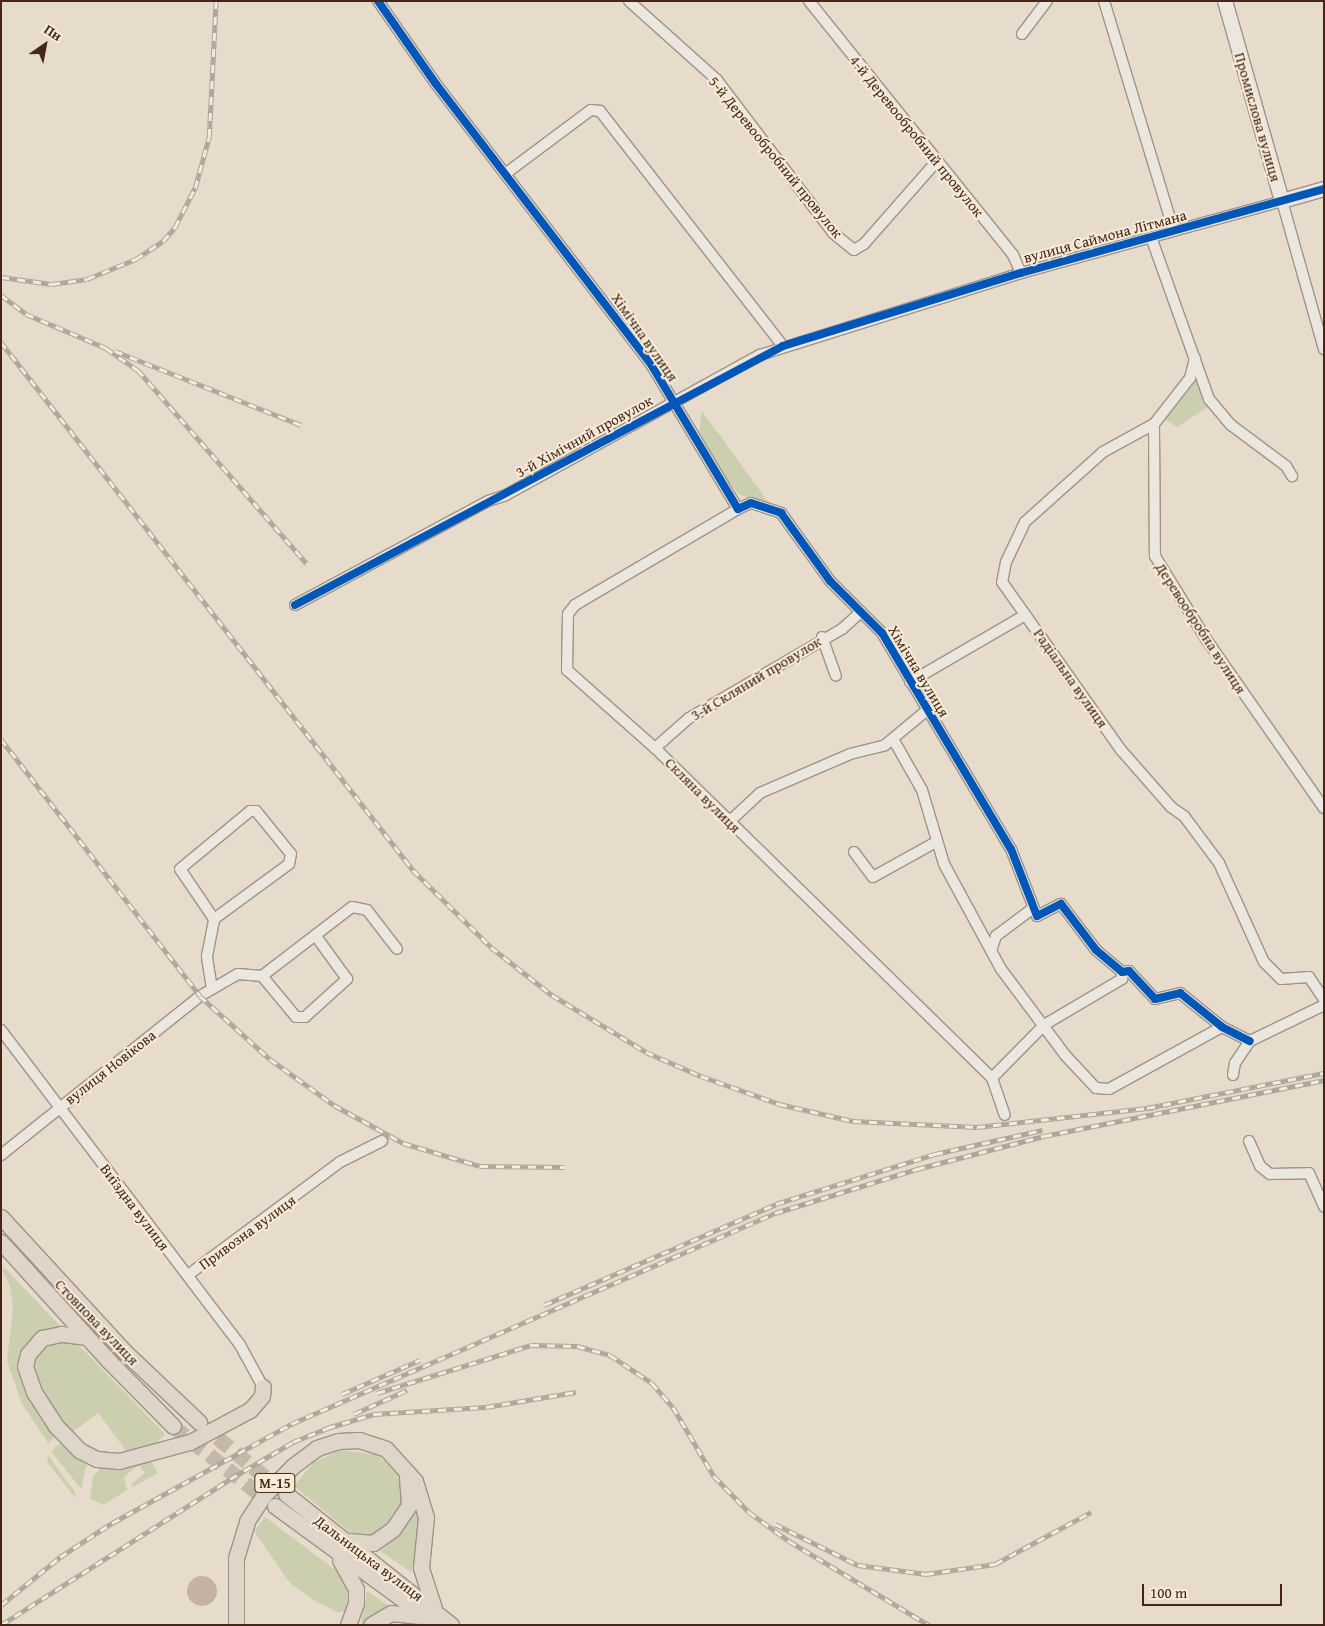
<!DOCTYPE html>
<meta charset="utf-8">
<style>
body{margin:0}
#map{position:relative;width:1325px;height:1626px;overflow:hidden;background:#e7dccc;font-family:"Gentium Book Plus",serif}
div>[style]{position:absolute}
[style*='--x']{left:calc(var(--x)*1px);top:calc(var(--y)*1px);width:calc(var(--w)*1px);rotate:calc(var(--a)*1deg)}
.green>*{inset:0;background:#cbceaf}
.building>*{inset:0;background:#c5b2a4}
.round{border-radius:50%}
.primary-tunnel>*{height:15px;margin-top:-7.5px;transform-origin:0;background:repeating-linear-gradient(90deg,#c6b8a8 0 15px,transparent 0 23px)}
.roads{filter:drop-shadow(1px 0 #9d9389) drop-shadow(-1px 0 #9d9389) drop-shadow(0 1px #9d9389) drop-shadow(0 -1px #9d9389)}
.street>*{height:10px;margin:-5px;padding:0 5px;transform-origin:5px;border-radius:5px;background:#ebe6de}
.secondary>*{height:14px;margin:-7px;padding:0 7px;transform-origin:7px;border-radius:7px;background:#ebe6de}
.primary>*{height:15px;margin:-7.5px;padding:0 7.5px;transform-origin:7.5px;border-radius:7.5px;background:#dfd6c9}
.rail>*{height:4.5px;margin-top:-2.25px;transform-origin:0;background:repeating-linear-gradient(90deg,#f7ead6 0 8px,#ada69e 0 16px);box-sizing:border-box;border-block:1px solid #ada69e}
.cycleway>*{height:8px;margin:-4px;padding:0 4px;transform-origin:4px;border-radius:4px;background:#0057b8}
span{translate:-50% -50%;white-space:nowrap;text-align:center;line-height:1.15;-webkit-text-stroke:4px #f7ead6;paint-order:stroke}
.shield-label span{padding:1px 4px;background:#f7ead6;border:1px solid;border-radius:4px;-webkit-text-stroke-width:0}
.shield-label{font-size:14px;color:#442719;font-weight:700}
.street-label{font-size:15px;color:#442719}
.frame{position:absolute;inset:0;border:2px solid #442719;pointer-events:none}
.north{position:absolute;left:20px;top:20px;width:50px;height:50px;-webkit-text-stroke:4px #f7ead6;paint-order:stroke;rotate:33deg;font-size:14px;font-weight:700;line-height:20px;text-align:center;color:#442719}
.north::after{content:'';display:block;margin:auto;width:18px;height:22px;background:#442719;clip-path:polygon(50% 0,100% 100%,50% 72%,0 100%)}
.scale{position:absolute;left:1142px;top:1584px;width:140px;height:22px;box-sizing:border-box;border:2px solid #442719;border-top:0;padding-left:6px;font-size:15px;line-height:18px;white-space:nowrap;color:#442719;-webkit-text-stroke:4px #f7ead6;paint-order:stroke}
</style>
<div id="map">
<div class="green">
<div style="clip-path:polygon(1196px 381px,1211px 405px,1177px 427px,1164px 419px)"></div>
<div style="clip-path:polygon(702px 411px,769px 503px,740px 495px,719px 470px,699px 432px)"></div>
<div style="clip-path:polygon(5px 1268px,62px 1328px,26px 1347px,55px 1436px,48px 1443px,22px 1404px,7px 1361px,13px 1308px,10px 1287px,2px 1269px)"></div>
<div style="clip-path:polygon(59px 1341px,77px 1343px,165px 1434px,153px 1447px,127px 1452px,98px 1413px,70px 1434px,47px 1403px,33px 1374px,33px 1360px,46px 1345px)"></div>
<div style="clip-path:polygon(59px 1444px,65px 1445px,87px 1462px,81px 1489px,51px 1451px)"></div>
<div style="clip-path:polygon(341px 1450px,378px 1455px,403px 1480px,407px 1497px,396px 1517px,376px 1536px,357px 1538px,294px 1486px,314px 1462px)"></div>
<div style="clip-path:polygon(47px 1454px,75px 1492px,76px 1499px,48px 1463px)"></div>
<div style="clip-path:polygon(150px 1460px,158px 1473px,133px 1487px,131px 1484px,145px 1473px,139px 1465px,124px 1477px,127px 1490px,103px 1505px,90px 1499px,93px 1476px,103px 1466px)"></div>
<div style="clip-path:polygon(417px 1508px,420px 1509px,414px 1569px,411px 1572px,380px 1551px,402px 1530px)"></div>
<div style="clip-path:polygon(265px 1517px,341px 1574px,349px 1591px,346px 1612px,337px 1612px,313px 1600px,290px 1583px,254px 1531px)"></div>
<div style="clip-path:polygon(367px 1591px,389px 1606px,364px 1625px,361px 1623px)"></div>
</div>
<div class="building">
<div class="round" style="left:187px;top:1576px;width:30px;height:30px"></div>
</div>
<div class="primary-tunnel">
<div style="--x:200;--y:1423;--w:110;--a:39.5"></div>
<div style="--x:173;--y:1426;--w:126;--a:38.2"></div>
</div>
<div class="roads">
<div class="street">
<div style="--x:378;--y:1;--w:101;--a:55.1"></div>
<div style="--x:436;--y:84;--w:355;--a:52.5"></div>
<div style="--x:652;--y:366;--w:167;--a:59"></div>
<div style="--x:738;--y:509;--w:14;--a:-25"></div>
<div style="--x:751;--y:503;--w:32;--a:18"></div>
<div style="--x:781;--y:513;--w:84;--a:54.2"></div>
<div style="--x:830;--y:581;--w:74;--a:45"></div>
<div style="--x:882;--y:633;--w:252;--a:59.2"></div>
<div style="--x:1011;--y:849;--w:72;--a:68.8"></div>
<div style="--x:1037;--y:916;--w:27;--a:-27"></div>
<div style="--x:1061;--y:904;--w:58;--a:52.7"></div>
<div style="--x:1096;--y:950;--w:34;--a:40"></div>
<div style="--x:1122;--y:972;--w:7;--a:-8"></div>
<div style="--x:1129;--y:971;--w:38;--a:47"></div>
<div style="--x:1155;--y:999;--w:26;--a:-13"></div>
<div style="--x:1180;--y:993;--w:54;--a:39"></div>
<div style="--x:1222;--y:1027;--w:31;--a:27"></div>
<div style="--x:629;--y:1;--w:118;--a:41.9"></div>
<div style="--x:717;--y:80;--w:192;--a:52.8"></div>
<div style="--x:833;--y:233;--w:27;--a:39"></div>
<div style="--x:854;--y:250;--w:12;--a:-31"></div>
<div style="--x:864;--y:244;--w:111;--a:-48.7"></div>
<div style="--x:809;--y:1;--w:326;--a:51.2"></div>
<div style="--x:1013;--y:255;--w:20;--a:66"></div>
<div style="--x:1104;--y:1;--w:240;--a:73.1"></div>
<div style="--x:1022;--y:34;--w:41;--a:-52.9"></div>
<div style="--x:505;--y:174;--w:107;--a:-36.7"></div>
<div style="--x:591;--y:110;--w:9;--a:6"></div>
<div style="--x:600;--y:111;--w:298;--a:52.1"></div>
<div style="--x:1151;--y:237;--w:172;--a:70.3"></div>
<div style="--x:1209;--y:399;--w:34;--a:50"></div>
<div style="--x:1231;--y:425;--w:69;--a:36.7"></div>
<div style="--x:1286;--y:466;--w:12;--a:59"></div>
<div style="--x:1195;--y:358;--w:21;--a:104"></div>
<div style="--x:1190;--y:378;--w:58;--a:128"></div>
<div style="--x:1154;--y:424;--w:58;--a:151.2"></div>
<div style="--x:1103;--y:452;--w:105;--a:138.1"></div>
<div style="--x:1025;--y:522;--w:44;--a:115.4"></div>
<div style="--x:1006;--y:562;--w:20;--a:101"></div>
<div style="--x:1002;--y:582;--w:206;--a:54.7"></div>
<div style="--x:1121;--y:750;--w:76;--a:48.7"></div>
<div style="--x:1171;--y:807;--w:16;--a:35"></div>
<div style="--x:1184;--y:816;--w:59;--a:53.3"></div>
<div style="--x:1219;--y:863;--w:109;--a:65.6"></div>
<div style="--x:1264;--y:962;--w:24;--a:45"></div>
<div style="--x:1281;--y:979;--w:28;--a:-4"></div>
<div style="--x:1309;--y:977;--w:27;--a:56"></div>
<div style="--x:1154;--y:424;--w:132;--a:89.6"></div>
<div style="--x:1155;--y:556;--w:97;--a:58.4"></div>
<div style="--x:1206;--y:639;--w:206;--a:55.1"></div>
<div style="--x:738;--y:509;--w:189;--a:149.5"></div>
<div style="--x:575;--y:605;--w:11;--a:128"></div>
<div style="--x:568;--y:614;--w:56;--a:91"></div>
<div style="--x:567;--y:670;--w:118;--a:41.6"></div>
<div style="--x:655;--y:748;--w:472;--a:44.4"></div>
<div style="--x:992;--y:1078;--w:39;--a:71"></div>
<div style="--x:295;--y:605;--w:219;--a:-28.3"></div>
<div style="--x:488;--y:501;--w:19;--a:-18"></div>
<div style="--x:506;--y:495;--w:290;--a:-28.9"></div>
<div style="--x:760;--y:355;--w:274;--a:-17.4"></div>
<div style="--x:1021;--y:273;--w:271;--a:-15.4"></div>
<div style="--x:1282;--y:201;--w:154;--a:74.2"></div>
<div style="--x:822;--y:637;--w:41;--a:70.3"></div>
<div style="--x:910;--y:682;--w:133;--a:-30.2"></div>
<div style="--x:893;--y:739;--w:59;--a:60.4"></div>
<div style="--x:922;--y:790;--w:77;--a:73.4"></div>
<div style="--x:944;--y:864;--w:119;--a:61.5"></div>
<div style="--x:1001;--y:969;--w:107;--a:53.3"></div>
<div style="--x:1065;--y:1055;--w:45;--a:46.8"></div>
<div style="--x:1096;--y:1088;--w:13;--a:4"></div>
<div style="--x:1109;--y:1089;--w:129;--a:-28.8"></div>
<div style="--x:655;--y:748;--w:45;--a:-41.4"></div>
<div style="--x:689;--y:718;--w:177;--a:-30.2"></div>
<div style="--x:842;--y:629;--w:25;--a:-42"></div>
<div style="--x:729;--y:822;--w:42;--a:-43.1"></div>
<div style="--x:760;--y:793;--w:98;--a:-23.4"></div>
<div style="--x:850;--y:754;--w:36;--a:-14"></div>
<div style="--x:885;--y:745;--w:53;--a:-39.7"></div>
<div style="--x:854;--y:852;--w:31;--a:53"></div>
<div style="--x:873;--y:877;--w:72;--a:-29.1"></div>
<div style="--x:992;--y:948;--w:13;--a:-72"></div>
<div style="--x:996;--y:936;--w:45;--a:-36.9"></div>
<div style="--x:262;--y:976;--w:53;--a:50.3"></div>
<div style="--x:296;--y:1017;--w:9;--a:0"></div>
<div style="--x:305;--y:1017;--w:57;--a:-42.1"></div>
<div style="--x:347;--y:979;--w:54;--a:-126"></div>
<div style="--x:212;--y:989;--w:33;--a:-99"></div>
<div style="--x:207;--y:956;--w:38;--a:-79"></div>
<div style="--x:214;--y:919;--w:60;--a:-124.2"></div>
<div style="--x:180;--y:869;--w:91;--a:-39.6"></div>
<div style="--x:250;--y:811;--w:6;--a:0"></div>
<div style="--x:256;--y:811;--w:55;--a:50.9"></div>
<div style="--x:291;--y:854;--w:10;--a:101"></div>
<div style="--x:289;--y:864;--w:93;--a:143.7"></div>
<div style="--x:1;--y:1030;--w:395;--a:52.8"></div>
<div style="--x:240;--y:1345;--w:48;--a:61.3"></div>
<div style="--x:1233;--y:1075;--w:12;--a:-81"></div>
<div style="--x:1235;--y:1063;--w:27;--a:-56"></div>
<div style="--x:1250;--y:1041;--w:82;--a:-25.9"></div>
<div style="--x:992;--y:1078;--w:74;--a:-45.5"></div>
<div style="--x:1044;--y:1025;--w:91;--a:-30.5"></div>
<div style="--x:1122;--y:979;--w:7;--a:-90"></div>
<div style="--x:1249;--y:1141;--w:27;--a:66"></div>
<div style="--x:1260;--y:1166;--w:13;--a:39"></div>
<div style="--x:1270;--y:1174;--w:39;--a:-1"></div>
<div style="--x:1309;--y:1173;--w:37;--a:66"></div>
<div style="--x:1;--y:1155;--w:255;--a:-38.6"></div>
<div style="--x:200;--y:996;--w:44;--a:-30.1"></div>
<div style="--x:238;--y:974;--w:24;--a:5"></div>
<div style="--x:262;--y:976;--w:113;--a:-37.5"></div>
<div style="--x:352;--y:907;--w:15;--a:11"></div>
<div style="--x:367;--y:910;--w:49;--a:52.4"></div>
<div style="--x:188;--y:1275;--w:189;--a:-36.6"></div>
<div style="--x:340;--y:1162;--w:47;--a:-26.6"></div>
</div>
<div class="secondary">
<div style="--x:1225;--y:1;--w:208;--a:74.1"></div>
<div style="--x:1282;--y:201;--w:44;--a:-15.9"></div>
</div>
<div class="primary">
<div style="--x:1;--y:1217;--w:183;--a:47.4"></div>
<div style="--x:125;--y:1352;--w:102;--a:43.4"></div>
<div style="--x:1;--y:1242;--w:158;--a:47.8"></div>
<div style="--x:107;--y:1359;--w:94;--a:45.4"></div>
<div style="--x:87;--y:1337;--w:26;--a:-173"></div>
<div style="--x:61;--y:1334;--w:19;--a:168"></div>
<div style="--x:42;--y:1338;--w:21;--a:131"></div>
<div style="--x:28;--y:1354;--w:12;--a:104"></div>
<div style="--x:25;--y:1366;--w:28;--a:71"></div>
<div style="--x:34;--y:1392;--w:40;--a:57.1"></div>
<div style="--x:56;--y:1426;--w:33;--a:46"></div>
<div style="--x:79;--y:1450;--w:20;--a:27"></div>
<div style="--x:97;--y:1459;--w:22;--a:5"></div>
<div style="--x:119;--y:1461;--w:73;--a:-15"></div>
<div style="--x:190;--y:1442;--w:68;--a:-28.1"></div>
<div style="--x:250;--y:1410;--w:18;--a:-49"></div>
<div style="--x:262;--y:1396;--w:9;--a:-84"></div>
<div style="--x:286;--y:1494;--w:211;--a:38.4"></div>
<div style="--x:275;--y:1506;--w:190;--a:36.2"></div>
<div style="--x:428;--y:1618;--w:16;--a:27"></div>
<div style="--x:349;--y:1541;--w:24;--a:5"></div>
<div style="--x:373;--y:1543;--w:24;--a:-35"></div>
<div style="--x:393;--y:1529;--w:29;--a:-56"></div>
<div style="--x:409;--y:1505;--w:28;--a:-94"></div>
<div style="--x:340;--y:1560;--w:33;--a:61"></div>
<div style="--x:356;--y:1589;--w:14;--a:90"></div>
<div style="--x:356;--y:1603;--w:23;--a:110"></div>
<div style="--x:236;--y:1625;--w:67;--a:-90"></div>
<div style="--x:236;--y:1558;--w:39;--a:-73"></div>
<div style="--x:247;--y:1521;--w:30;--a:-57"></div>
<div style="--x:263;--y:1496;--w:42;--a:-45"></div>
<div style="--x:293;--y:1466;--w:30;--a:-37"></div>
<div style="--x:317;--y:1448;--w:22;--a:-18"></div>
<div style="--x:338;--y:1441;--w:21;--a:-3"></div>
<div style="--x:359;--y:1440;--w:28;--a:18"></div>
<div style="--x:386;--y:1449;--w:43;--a:47.8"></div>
<div style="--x:415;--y:1481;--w:38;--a:73"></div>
<div style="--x:426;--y:1517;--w:51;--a:95.6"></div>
<div style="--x:421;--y:1568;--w:42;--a:72"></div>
<div style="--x:371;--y:1625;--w:23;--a:-31"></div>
<div style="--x:391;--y:1613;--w:29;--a:6"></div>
</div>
</div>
<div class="rail">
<div style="--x:1;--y:277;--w:51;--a:7.8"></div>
<div style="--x:52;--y:284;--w:35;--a:-8"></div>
<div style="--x:87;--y:279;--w:53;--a:-22.2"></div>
<div style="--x:136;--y:259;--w:32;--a:-34"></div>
<div style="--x:163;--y:241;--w:18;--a:-49"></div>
<div style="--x:175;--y:227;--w:44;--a:-62.9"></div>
<div style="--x:195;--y:188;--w:53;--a:-74.6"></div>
<div style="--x:209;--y:137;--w:136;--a:-87.1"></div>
<div style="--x:1;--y:295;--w:31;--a:37"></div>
<div style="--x:26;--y:314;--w:87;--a:23"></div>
<div style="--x:106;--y:348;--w:39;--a:35"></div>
<div style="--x:138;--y:370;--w:257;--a:48.9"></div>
<div style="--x:1;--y:342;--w:670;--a:52.03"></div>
<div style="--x:413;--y:870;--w:110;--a:44.6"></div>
<div style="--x:491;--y:947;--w:78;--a:38.2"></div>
<div style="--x:552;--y:995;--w:110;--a:31.2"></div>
<div style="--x:646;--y:1052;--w:60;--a:23.6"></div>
<div style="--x:701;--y:1076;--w:83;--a:19.7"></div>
<div style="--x:779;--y:1104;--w:76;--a:12.9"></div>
<div style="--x:853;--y:1121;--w:124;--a:2.8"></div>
<div style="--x:977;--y:1127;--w:178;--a:-6.4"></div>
<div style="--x:115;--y:351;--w:200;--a:21.7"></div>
<div style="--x:1;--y:739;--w:325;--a:52.2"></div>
<div style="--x:200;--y:996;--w:94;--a:42"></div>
<div style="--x:270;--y:1059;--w:79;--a:35.7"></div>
<div style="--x:334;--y:1105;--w:79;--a:28.8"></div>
<div style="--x:403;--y:1143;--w:80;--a:16.6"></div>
<div style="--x:480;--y:1166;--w:84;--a:0.7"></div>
<div style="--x:1147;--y:1108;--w:180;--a:-11.2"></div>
<div style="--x:544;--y:1305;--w:253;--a:-23.5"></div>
<div style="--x:776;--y:1204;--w:167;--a:-17.5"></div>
<div style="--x:935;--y:1154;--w:110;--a:-12.6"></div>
<div style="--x:377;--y:1393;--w:161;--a:-17.3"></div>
<div style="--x:531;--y:1345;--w:46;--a:1.2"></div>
<div style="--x:577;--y:1346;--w:34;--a:15"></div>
<div style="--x:610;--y:1355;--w:50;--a:33.7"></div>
<div style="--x:652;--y:1383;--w:32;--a:49"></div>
<div style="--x:673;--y:1407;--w:80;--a:59.3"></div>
<div style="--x:714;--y:1476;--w:50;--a:45.8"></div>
<div style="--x:749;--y:1512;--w:49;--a:35.9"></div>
<div style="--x:789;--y:1541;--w:163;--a:31"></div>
<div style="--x:342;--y:1394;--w:85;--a:-23.6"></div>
<div style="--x:354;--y:1414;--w:58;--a:-24.4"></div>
<div style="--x:775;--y:1524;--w:93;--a:26.3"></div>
<div style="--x:858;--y:1565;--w:69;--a:7.5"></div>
<div style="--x:926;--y:1574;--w:70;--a:-8.2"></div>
<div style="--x:995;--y:1564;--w:109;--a:-28.4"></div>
<div style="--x:1;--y:1605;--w:76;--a:-39.1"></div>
<div style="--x:60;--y:1557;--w:62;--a:-33.2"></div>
<div style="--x:112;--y:1523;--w:205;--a:-28.9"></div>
<div style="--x:291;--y:1424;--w:528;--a:-23.55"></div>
<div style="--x:775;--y:1213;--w:149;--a:-17.2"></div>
<div style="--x:917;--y:1169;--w:131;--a:-14.6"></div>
<div style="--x:1044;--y:1136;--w:286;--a:-11.3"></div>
<div style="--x:1;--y:1625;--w:272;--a:-32.5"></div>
<div style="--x:230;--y:1479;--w:73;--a:-30.4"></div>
<div style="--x:293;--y:1442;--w:37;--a:-22"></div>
<div style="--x:327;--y:1428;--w:49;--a:-16.6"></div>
<div style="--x:374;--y:1414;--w:112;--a:-3.6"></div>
<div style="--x:486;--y:1407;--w:91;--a:-9.5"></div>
</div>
<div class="cycleway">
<div style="--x:378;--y:1;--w:101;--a:55.1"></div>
<div style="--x:436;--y:84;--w:355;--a:52.5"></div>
<div style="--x:652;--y:366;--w:167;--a:59"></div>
<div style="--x:738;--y:509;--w:14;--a:-25"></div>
<div style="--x:751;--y:503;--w:32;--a:18"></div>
<div style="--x:781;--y:513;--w:84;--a:54.2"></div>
<div style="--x:830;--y:581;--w:74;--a:45"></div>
<div style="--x:882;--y:633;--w:252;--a:59.2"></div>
<div style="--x:1011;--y:849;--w:72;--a:68.8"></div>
<div style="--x:1037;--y:916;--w:27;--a:-27"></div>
<div style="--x:1061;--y:904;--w:58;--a:52.7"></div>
<div style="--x:1096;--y:950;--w:34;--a:40"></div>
<div style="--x:1122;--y:972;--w:7;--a:-8"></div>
<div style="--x:1129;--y:971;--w:38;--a:47"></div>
<div style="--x:1155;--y:999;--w:26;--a:-13"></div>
<div style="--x:1180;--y:993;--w:54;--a:39"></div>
<div style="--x:1222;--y:1027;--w:31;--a:27"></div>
<div style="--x:295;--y:605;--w:552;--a:-27.96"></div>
<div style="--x:783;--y:346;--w:249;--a:-17.1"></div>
<div style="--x:1021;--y:273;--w:314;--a:-15.5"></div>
</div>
<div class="shield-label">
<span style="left:275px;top:1483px">М-15</span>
</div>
<div class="street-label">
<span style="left:1258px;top:117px;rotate:74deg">Промислова вулиця</span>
<span style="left:917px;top:136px;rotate:51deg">4-й Деревообробний провулок</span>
<span style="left:776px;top:157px;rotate:51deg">5-й Деревообробний провулок</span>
<span style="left:1105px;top:236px;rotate:-15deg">вулиця Саймона Літмана</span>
<span style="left:645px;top:337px;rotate:55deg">Хімічна вулиця</span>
<span style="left:584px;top:436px;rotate:-29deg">3-й Хімічний провулок</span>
<span style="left:1201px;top:628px;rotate:57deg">Деревообробна вулиця</span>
<span style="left:919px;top:671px;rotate:59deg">Хімічна вулиця</span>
<span style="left:756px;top:678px;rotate:-31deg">3-й Скляний провулок</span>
<span style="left:1071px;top:678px;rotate:55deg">Радіальна вулиця</span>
<span style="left:703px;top:795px;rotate:45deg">Скляна вулиця</span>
<span style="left:110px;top:1067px;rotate:-38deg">вулиця Новікова</span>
<span style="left:135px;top:1207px;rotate:53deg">Виїздна вулиця</span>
<span style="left:247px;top:1232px;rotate:-36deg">Привозна вулиця</span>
<span style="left:97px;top:1322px;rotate:46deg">Стовпова вулиця</span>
<span style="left:369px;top:1558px;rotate:37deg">Дальницька вулиця</span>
</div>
<div class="frame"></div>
<div class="north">Пн</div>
<div class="scale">100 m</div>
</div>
